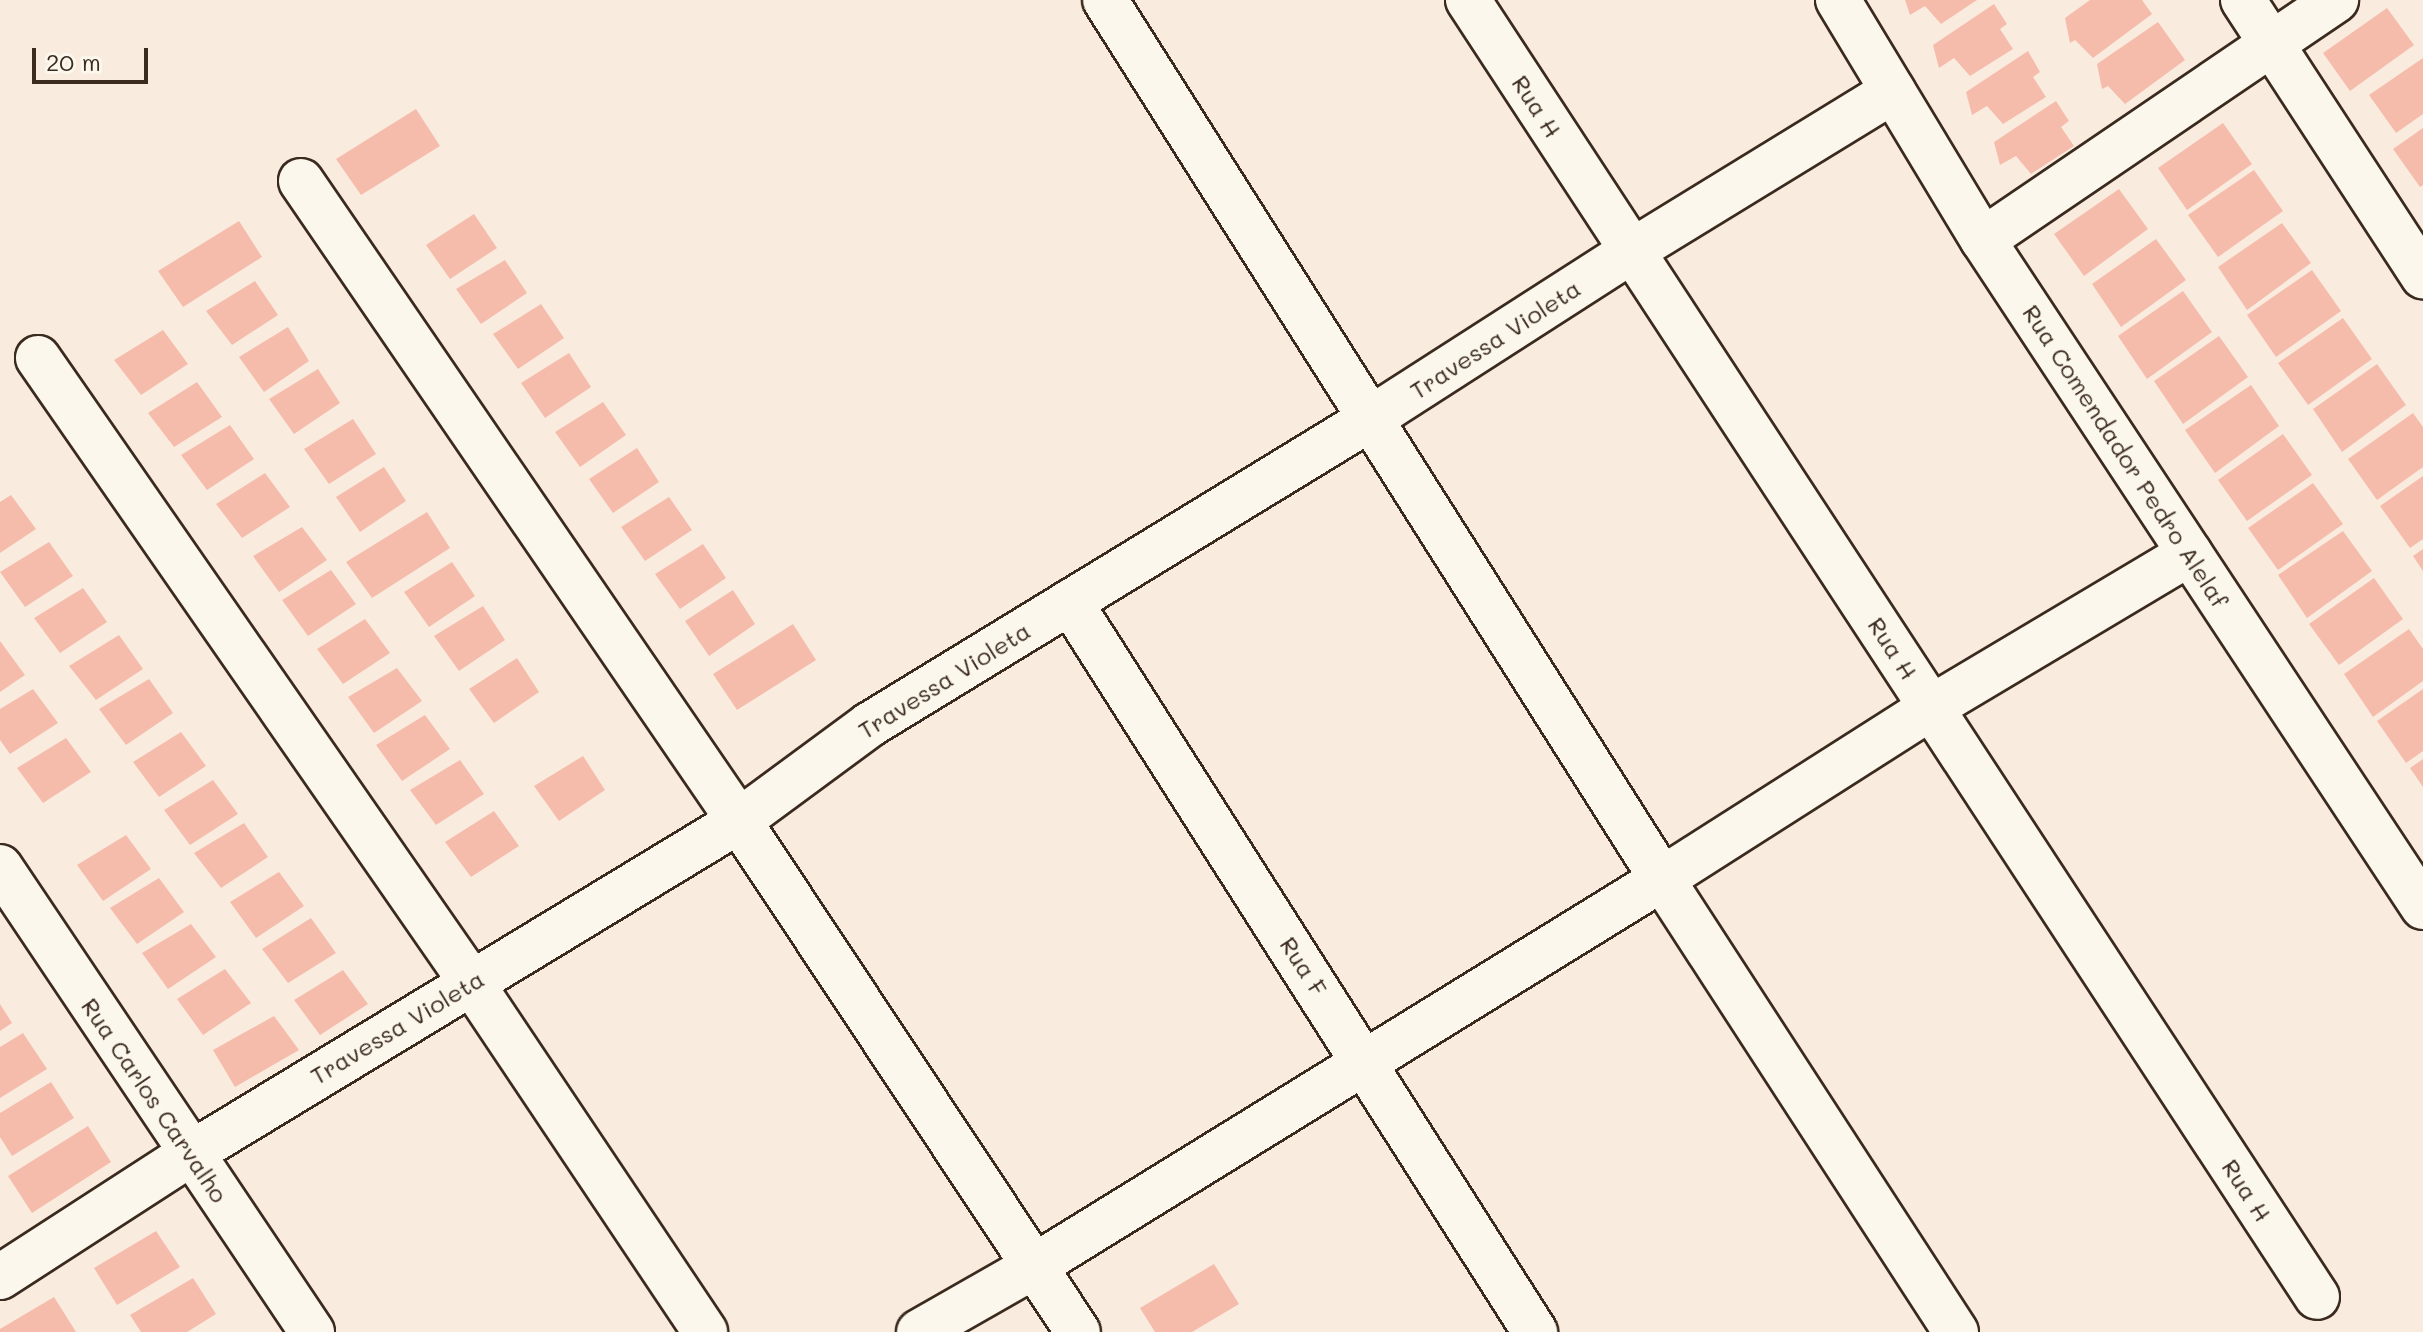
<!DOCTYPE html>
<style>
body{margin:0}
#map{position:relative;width:2423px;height:1332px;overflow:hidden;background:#faebdf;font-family:Mali,sans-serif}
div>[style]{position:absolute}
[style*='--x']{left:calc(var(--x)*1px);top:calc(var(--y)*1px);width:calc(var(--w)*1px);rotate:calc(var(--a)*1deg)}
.building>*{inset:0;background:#f5bcac}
.roads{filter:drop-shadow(2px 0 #3b2a1e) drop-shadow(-2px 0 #3b2a1e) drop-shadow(0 2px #3b2a1e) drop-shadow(0 -2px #3b2a1e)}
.street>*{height:44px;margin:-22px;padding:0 22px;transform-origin:22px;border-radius:22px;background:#fbf7ec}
span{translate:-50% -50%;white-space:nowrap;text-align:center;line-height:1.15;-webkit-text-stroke:7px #fbf7ec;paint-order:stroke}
.street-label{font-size:24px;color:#3b2a1e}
.scale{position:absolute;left:32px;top:48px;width:116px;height:36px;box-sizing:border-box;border:4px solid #3b2a1e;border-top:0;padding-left:10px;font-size:24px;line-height:28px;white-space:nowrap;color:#3b2a1e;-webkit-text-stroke:6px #fbf7ec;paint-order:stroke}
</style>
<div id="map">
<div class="building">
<div style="clip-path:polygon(1905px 0,1977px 0,1941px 24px,1925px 6px,1910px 15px)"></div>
<div style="clip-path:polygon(2090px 0,2142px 0,2152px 14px,2093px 58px,2075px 40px,2070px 43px,2065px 18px)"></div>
<div style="clip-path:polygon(1994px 4px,2007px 24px,2000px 29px,2013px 49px,1970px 76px,1954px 58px,1939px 68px,1933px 45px)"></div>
<div style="clip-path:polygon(2387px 8px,2414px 45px,2350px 91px,2323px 53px)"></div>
<div style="clip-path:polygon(2158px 22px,2185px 60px,2125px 104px,2108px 86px,2102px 89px,2097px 64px)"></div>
<div style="clip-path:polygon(2028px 51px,2040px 72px,2033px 77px,2046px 97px,2003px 124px,1987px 106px,1972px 115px,1966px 92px)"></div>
<div style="clip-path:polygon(2423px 58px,2423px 114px,2396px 133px,2369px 95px)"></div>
<div style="clip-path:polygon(2056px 101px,2069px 121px,2061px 127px,2074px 146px,2031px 174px,2016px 156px,2000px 165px,1994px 142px)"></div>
<div style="clip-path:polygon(416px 109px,440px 146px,361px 195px,336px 159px)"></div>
<div style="clip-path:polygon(2223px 123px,2252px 164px,2187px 210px,2158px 168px)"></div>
<div style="clip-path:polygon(2423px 128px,2423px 185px,2420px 187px,2393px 149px)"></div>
<div style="clip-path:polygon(2254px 170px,2283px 211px,2218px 257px,2188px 215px)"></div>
<div style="clip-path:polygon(2119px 189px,2148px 229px,2084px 276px,2054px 234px)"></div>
<div style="clip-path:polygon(474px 214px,497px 248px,450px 279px,426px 245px)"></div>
<div style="clip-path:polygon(239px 221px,262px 257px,183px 307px,158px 271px)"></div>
<div style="clip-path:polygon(2282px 223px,2311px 263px,2247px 310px,2218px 267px)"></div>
<div style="clip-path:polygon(2156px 239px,2186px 280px,2121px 327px,2092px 284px)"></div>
<div style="clip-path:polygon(505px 260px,527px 293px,481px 324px,456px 289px)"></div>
<div style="clip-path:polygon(2312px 270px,2341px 311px,2276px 357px,2247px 315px)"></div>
<div style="clip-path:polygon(255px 281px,278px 315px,232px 345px,206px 311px)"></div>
<div style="clip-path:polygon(2183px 291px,2212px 332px,2147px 379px,2118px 336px)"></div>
<div style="clip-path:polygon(541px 304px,564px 338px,518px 369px,493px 334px)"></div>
<div style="clip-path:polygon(2343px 318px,2372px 359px,2308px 405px,2278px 363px)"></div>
<div style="clip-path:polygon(288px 327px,309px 361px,264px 392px,239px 357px)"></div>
<div style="clip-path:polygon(163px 330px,188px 364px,141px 395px,114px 360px)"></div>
<div style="clip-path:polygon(2219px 336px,2248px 377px,2183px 424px,2154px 381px)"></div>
<div style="clip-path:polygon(569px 353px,591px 387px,545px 418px,521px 383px)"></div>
<div style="clip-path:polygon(2377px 364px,2406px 405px,2342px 452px,2313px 409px)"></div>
<div style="clip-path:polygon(318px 369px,340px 403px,294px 434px,269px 399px)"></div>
<div style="clip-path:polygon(197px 382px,222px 417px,174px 447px,148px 413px)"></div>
<div style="clip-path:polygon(2251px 385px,2279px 426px,2215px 473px,2185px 430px)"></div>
<div style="clip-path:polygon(603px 402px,626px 435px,580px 467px,555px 432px)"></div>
<div style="clip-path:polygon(2413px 413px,2423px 427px,2423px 467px,2377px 500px,2348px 459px)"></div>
<div style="clip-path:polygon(353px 419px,376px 454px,329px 484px,304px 449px)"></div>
<div style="clip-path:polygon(230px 425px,254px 459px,207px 490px,181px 455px)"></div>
<div style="clip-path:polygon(2283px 434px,2312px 475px,2247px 521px,2218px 480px)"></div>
<div style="clip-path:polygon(637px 448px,659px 482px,613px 513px,589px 479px)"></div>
<div style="clip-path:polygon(384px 467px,406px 501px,360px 532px,336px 497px)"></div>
<div style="clip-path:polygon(265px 473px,290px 507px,242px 538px,216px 504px)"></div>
<div style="clip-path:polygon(2423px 476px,2423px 539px,2410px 548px,2380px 506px)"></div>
<div style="clip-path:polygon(2313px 483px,2343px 524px,2278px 570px,2248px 528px)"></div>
<div style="clip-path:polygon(11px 495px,36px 529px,0 553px,0 502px)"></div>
<div style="clip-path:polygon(669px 497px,692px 530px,645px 561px,621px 527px)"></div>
<div style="clip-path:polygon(427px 512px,450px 548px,372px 598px,346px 562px)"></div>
<div style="clip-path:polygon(302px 527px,327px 560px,279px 592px,253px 556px)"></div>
<div style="clip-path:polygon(2343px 531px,2372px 571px,2307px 618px,2278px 575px)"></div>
<div style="clip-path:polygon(49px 542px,73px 576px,25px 607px,0 572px)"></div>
<div style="clip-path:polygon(703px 544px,726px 578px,680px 609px,655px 574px)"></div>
<div style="clip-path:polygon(2423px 549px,2423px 571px,2413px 556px)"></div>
<div style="clip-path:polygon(452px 562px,475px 596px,429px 627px,404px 592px)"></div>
<div style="clip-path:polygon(331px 570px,356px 604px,308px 636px,282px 600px)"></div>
<div style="clip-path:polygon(2374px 578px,2403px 619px,2339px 665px,2309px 624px)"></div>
<div style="clip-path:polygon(83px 588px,107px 622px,60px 653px,34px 618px)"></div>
<div style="clip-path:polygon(733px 590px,755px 624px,709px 656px,685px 621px)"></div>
<div style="clip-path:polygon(483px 606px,505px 640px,459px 671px,434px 636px)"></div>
<div style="clip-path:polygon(365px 619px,390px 653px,343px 684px,317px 649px)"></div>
<div style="clip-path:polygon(793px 624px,816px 660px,737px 710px,713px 674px)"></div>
<div style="clip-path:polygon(2409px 629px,2423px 649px,2423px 681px,2373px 717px,2344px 674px)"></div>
<div style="clip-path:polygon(119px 635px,143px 669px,96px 700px,69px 666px)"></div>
<div style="clip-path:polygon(0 641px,25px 675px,0 692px)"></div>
<div style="clip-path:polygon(517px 658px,539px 692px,494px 723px,469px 689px)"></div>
<div style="clip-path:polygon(397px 668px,422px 701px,374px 733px,348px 697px)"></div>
<div style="clip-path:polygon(149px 679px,173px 713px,126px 745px,99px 709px)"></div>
<div style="clip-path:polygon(33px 689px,58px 723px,10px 754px,0 740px,0 709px)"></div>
<div style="clip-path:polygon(2423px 689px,2423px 751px,2406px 763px,2377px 721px)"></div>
<div style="clip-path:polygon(425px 715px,450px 749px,402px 781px,376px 745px)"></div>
<div style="clip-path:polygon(181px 732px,206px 766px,159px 797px,133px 762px)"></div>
<div style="clip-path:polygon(66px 738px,91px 772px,43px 803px,17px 768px)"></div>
<div style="clip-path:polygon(583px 756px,605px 790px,559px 821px,534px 786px)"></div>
<div style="clip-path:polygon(2423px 759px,2423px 787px,2410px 768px)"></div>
<div style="clip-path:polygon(460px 760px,484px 794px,436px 825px,410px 790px)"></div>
<div style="clip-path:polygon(213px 780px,238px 814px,190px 845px,164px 810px)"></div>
<div style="clip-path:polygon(494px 811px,519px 846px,471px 877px,445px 842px)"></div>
<div style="clip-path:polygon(244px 823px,268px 857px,221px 888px,194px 853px)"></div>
<div style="clip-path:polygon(126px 835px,151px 869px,103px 901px,77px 865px)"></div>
<div style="clip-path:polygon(279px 872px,304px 906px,256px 938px,230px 902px)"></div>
<div style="clip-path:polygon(159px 878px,184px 912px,137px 944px,110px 908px)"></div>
<div style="clip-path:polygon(311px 918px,336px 953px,288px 983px,262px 949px)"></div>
<div style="clip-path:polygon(191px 924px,216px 957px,168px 989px,142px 953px)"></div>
<div style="clip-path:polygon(225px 969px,251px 1003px,203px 1035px,177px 999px)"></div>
<div style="clip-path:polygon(343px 970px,368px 1004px,320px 1035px,294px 1000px)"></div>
<div style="clip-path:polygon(0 1004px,12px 1023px,0 1031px)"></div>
<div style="clip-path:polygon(274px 1016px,299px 1050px,235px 1087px,213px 1050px)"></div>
<div style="clip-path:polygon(23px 1033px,47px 1069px,0 1098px,0 1047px)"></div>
<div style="clip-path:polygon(51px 1082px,74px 1118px,12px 1156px,0 1137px,0 1113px)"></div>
<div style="clip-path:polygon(88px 1126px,111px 1162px,32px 1213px,8px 1176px)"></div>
<div style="clip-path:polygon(156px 1231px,180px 1267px,117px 1305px,94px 1268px)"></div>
<div style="clip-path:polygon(1214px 1264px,1239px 1304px,1192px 1332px,1155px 1332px,1140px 1308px)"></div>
<div style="clip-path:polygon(193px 1278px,216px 1314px,187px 1332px,141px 1332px,130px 1315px)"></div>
<div style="clip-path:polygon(54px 1297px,76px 1332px,0 1332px,0 1329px)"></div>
</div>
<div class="roads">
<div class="street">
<div style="--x:1105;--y:0;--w:1041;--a:57.64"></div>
<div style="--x:1662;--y:879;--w:540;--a:57.02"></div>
<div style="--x:1468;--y:0;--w:1550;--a:56.79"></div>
<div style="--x:1838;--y:0;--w:280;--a:58.9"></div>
<div style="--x:1983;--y:240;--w:799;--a:56.59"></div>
<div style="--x:2243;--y:0;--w:330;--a:56.9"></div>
<div style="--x:301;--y:181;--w:776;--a:55.61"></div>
<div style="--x:739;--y:821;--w:613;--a:56.44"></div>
<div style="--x:1983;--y:240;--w:427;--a:-34.2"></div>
<div style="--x:38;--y:358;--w:760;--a:55.24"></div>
<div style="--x:471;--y:982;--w:421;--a:56.2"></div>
<div style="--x:1070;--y:602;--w:866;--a:57.5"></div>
<div style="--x:0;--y:867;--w:560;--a:56.14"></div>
<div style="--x:0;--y:1277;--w:226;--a:-32.9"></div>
<div style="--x:190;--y:1154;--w:642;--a:-31.24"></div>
<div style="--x:739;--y:821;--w:162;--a:-36.4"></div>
<div style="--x:869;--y:725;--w:587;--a:-31.42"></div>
<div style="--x:1370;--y:419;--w:311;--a:-32.7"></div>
<div style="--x:1632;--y:251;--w:306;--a:-31.5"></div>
<div style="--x:919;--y:1332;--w:131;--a:-29.7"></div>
<div style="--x:1033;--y:1267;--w:739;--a:-31.67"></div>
<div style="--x:1662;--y:879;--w:320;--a:-32.5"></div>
<div style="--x:1932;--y:707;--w:300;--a:-30.8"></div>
</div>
</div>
<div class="street-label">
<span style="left:1537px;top:106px;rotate:57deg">Rua H</span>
<span style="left:1495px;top:339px;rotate:-33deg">Travessa Violeta</span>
<span style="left:2126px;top:456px;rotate:57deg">Rua Comendador Pedro Alelaf</span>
<span style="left:1893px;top:648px;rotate:57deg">Rua H</span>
<span style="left:944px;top:680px;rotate:-32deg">Travessa Violeta</span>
<span style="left:1304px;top:966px;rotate:57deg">Rua F</span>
<span style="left:397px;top:1027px;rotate:-31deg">Travessa Violeta</span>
<span style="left:155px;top:1100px;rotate:56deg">Rua Carlos Carvalho</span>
<span style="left:2247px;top:1190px;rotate:57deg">Rua H</span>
</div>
<div class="scale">20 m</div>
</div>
